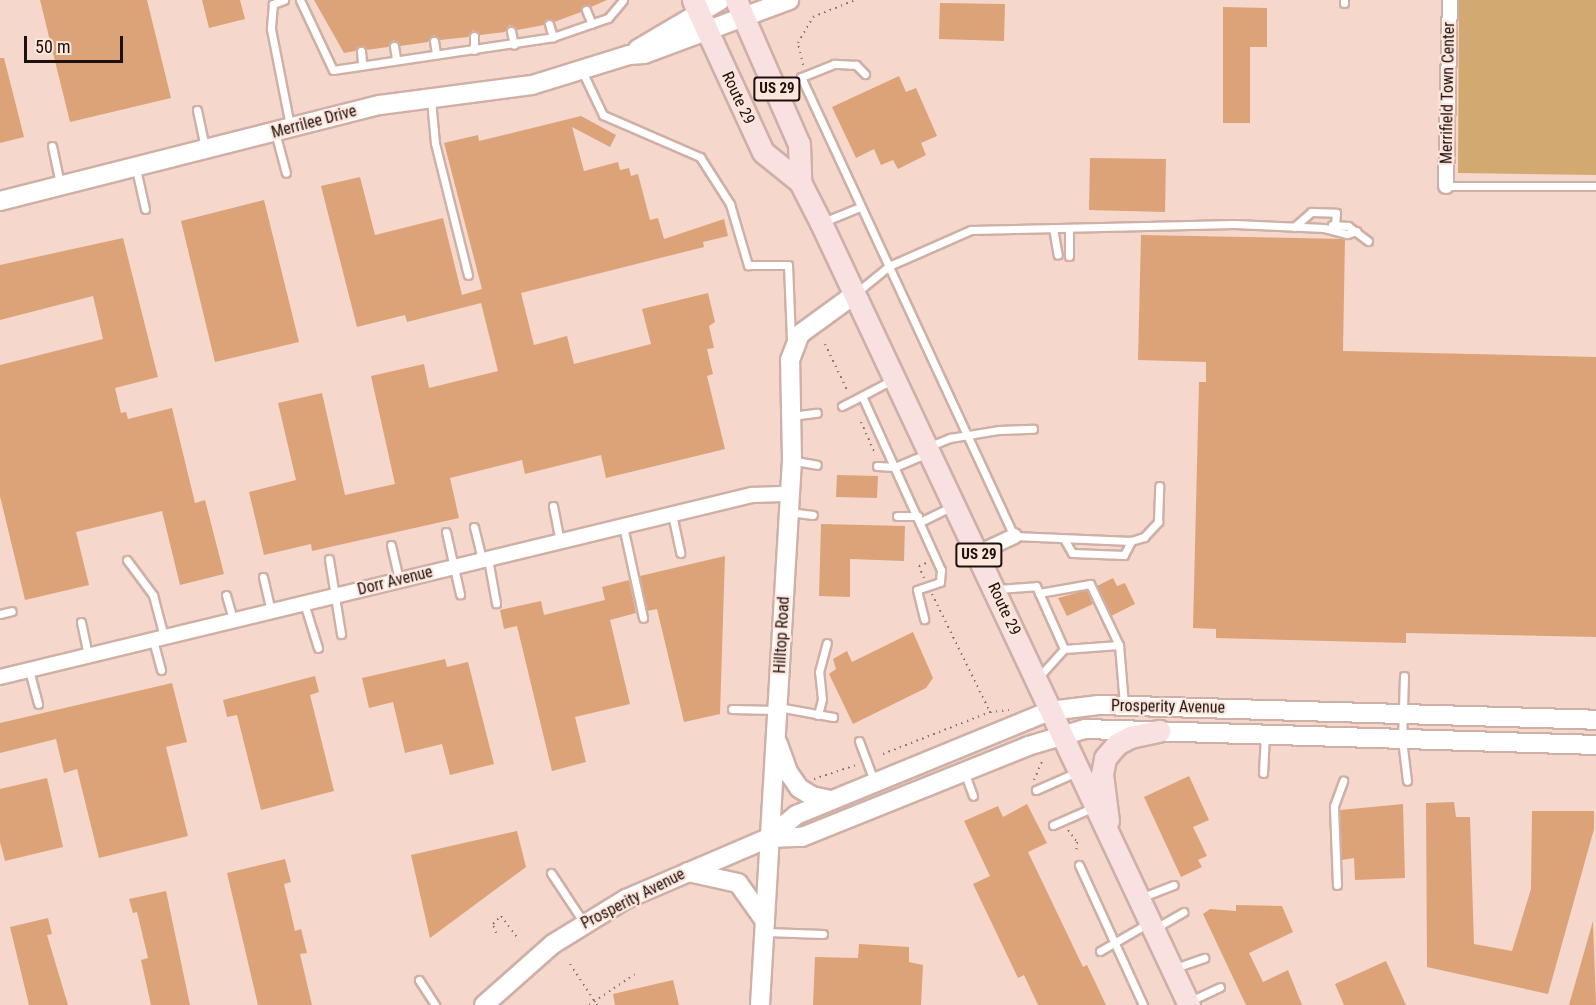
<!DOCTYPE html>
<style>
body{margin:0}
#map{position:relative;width:1596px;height:1005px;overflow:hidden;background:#f6d7cc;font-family:"Roboto Condensed",sans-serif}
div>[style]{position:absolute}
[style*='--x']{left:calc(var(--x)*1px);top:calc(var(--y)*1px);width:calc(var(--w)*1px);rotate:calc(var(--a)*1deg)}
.green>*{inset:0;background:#d2aa71}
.building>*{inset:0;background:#dca379}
.path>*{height:2px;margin-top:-1px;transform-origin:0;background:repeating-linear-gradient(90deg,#8a756e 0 1.5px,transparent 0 6px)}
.roads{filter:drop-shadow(2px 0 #ceb0a6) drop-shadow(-2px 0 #ceb0a6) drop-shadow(0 2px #ceb0a6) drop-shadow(0 -2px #ceb0a6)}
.lane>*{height:7px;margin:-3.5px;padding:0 3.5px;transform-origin:3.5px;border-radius:3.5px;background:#fff}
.street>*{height:14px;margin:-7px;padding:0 7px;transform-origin:7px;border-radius:7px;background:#fff}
.secondary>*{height:18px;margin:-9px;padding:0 9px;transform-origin:9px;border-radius:9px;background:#fff}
.primary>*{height:21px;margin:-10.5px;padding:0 10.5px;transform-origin:10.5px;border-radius:10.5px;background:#f8e1e0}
span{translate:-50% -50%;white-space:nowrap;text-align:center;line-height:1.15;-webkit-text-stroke:4.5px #ffe6dd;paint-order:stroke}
.shield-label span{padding:2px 4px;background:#ffe6dd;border:2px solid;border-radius:4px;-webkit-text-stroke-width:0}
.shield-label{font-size:15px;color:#1c110e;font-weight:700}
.street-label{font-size:16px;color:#1c110e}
.scale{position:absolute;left:24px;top:36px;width:99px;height:27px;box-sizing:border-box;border:3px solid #1c110e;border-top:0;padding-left:8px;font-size:18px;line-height:21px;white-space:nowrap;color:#1c110e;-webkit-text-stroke:4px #ffe6dd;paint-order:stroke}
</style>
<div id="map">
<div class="green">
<div style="clip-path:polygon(1459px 0,1596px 0,1596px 175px,1458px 173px)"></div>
</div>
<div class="building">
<div style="clip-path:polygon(40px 0,147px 0,171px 98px,70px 122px)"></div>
<div style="clip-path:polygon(202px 0,240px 0,245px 19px,209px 28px)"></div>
<div style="clip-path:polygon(314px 0,607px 0,591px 7px,584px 5px,581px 12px,554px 22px,547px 19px,544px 25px,517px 30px,510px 25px,505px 32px,480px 35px,473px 30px,468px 37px,440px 40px,434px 35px,428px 42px,400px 46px,394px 40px,388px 47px,366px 50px,360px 46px,355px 51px,344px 53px)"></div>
<div style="clip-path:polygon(940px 3px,1005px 4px,1004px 41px,939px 39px)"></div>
<div style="clip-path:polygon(1223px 7px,1267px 8px,1267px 47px,1250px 47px,1250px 123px,1223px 123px)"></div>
<div style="clip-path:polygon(0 58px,4px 58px,24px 137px,0 143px)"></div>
<div style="clip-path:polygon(899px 76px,906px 92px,916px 88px,937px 136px,921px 143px,926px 155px,898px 169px,893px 160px,881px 165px,874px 149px,856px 158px,832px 107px)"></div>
<div style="clip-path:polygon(581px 116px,616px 135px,610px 147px,572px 127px,584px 171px,618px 162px,620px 170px,629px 168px,631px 176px,638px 174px,650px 220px,658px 218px,664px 239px,724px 219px,728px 236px,703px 242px,704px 247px,521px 293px,534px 345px,567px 336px,574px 364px,651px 344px,642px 309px,708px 293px,715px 322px,709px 326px,714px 348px,707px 349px,713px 374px,707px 376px,725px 449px,606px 478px,601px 455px,525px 474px,522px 460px,450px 478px,459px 518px,312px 551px,311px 544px,264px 555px,249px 492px,296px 480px,278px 403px,322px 393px,345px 495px,395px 484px,371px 376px,424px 364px,429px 388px,498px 371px,481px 303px,407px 322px,405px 315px,357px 327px,321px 186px,360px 177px,375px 235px,443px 218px,462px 295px,482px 289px,444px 143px,478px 135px,479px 141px)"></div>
<div style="clip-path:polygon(1090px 158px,1166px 159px,1165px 212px,1089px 210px)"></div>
<div style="clip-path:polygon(264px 200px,299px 342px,215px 362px,181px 221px)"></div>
<div style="clip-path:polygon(1141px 235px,1345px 239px,1343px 351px,1596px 357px,1596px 637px,1406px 633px,1406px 643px,1216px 638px,1216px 629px,1193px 628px,1199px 382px,1206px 382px,1206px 362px,1138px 360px)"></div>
<div style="clip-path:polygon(123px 238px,158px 377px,115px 388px,121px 413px,126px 412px,128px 419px,172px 408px,195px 503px,205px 500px,224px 574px,180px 585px,162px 511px,76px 532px,89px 585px,25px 600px,0 496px,0 365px,103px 339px,93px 296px,0 320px,0 265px)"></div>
<div style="clip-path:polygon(837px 475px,878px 476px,877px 498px,836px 497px)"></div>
<div style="clip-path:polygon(821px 524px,905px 526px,904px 561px,850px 559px,850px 597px,819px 596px)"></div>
<div style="clip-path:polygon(725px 556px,720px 714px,684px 722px,657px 609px,647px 611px,640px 576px)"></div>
<div style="clip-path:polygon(1113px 578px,1117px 586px,1125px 583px,1135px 604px,1111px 616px,1097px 586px)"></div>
<div style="clip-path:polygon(629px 580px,636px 613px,610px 620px,630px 704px,575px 717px,586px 762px,552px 771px,517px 626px,504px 629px,500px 610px,541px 601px,544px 615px,605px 600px,602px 587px)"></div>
<div style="clip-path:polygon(1087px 590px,1093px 604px,1067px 616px,1058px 598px)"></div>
<div style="clip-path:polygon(913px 632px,933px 678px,926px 688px,853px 724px,829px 674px,836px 669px,833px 659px,847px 651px,852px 662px)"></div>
<div style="clip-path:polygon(445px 659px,447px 667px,468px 662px,494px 764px,450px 775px,442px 744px,405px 753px,393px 702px,369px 708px,362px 678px)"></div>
<div style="clip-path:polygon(315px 676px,319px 692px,310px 695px,334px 791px,261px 810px,237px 715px,227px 717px,223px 700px)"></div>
<div style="clip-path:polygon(172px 683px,187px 742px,166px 747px,188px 836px,99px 858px,77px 769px,64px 773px,56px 739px,0 753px,0 723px)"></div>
<div style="clip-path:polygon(1189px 776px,1209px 820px,1193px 827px,1207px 856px,1198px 860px,1202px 867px,1181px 877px,1144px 797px)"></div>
<div style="clip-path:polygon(47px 778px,63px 847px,5px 861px,0 842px,0 789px)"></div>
<div style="clip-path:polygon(1454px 802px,1456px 817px,1470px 817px,1474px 944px,1512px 951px,1531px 889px,1532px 811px,1594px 811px,1594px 829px,1548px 994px,1427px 967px,1426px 803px)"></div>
<div style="clip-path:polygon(1027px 804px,1047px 843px,1028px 852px,1083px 967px,1087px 965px,1106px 1005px,1038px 1005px,1024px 975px,1018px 978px,973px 884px,990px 876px,964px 821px,998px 806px,1003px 817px)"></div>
<div style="clip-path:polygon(1403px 804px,1405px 878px,1355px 880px,1354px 858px,1342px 860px,1340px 810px)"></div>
<div style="clip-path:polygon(517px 831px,526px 867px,430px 938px,411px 855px)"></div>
<div style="clip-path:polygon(285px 859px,291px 882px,284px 884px,295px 931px,301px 929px,307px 953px,300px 954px,312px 1005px,258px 1005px,227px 873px)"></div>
<div style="clip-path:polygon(166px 891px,187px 991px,190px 1005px,151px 1005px,141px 960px,148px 958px,137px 912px,133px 913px,129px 899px)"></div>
<div style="clip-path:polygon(1236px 905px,1282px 906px,1293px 932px,1249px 953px,1263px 982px,1288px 970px,1302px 1005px,1246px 1005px,1203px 914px,1210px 909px,1236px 911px)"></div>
<div style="clip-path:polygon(48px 918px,52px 934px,47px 935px,68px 1005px,29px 1005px,10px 927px)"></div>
<div style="clip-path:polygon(1593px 921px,1596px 1005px,1569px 1005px)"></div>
<div style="clip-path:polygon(859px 944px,909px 947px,909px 962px,923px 965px,921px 1005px,813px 1005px,815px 957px,858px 958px)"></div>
<div style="clip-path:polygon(1386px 961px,1406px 1005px,1344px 1005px,1335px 984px)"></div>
<div style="clip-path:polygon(673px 980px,679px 1005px,615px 1005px,613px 994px)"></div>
</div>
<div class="path">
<div style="--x:803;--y:65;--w:23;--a:-103"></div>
<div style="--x:798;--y:43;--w:30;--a:-60"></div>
<div style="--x:813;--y:17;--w:45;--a:-22"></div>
<div style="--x:825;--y:344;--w:53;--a:64.4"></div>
<div style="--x:861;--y:422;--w:36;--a:66"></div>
<div style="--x:924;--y:578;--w:13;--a:-113"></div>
<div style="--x:919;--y:566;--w:9;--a:-21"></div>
<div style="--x:932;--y:594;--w:131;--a:63.8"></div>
<div style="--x:990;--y:712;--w:19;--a:-6"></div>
<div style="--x:883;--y:754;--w:115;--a:-21.4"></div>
<div style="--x:814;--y:779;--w:44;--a:-18.4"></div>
<div style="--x:1034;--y:780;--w:21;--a:-67"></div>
<div style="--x:1068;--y:830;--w:15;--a:53"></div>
<div style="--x:1077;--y:842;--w:12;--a:95"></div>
<div style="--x:496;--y:933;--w:9;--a:-108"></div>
<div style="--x:493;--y:924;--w:11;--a:-45"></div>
<div style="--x:501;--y:916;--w:30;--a:53"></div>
<div style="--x:570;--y:964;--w:49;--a:56.6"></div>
<div style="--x:589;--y:1005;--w:55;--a:-34"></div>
</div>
<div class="roads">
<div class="lane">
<div style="--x:284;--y:0;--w:12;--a:160"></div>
<div style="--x:273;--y:4;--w:25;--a:95"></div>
<div style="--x:271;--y:29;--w:99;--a:78.9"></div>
<div style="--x:300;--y:0;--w:77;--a:64.8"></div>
<div style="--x:333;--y:70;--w:222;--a:-8.5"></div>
<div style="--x:553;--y:37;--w:58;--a:-19.1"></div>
<div style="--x:608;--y:18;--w:23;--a:-50"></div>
<div style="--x:1344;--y:0;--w:3;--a:90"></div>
<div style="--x:586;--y:10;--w:15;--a:67"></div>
<div style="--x:549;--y:24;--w:14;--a:73"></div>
<div style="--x:511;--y:31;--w:14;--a:78"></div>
<div style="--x:474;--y:36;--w:14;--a:90"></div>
<div style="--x:434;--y:41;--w:13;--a:81"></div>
<div style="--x:394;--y:46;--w:12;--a:81"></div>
<div style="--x:361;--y:51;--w:12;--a:85"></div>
<div style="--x:582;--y:71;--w:49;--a:64.5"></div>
<div style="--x:603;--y:115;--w:106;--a:23.4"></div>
<div style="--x:700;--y:157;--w:56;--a:57.4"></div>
<div style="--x:730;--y:204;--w:64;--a:73.6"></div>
<div style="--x:748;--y:265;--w:40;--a:0"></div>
<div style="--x:788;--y:265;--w:75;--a:87.7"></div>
<div style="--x:865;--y:74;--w:13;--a:-135"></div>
<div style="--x:856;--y:65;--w:22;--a:-177"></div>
<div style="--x:834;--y:64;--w:35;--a:158"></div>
<div style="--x:801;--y:77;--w:506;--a:65.11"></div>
<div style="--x:1014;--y:536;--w:117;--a:2.4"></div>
<div style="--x:1131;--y:541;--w:14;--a:-17"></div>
<div style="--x:1144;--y:537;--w:21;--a:-47"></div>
<div style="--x:1158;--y:522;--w:36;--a:-88"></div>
<div style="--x:431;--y:100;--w:43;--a:84.7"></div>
<div style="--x:435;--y:143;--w:136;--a:76"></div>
<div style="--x:197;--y:110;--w:38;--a:78"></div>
<div style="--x:275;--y:132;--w:42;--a:75"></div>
<div style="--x:52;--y:146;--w:40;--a:78"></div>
<div style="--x:136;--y:169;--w:41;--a:77.3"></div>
<div style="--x:1446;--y:186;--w:150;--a:0"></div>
<div style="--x:823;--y:222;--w:40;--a:-22"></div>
<div style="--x:1332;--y:225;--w:16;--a:4"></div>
<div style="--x:1348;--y:226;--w:25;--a:37"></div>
<div style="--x:1294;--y:227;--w:23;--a:-41"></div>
<div style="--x:1311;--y:212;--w:25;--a:2"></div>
<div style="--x:1336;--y:213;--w:11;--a:95"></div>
<div style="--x:1053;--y:228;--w:27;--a:80"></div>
<div style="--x:1069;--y:256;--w:28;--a:-90"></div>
<div style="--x:856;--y:293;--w:43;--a:-39.3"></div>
<div style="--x:889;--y:266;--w:90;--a:-23.7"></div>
<div style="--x:971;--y:230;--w:263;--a:-1.3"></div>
<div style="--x:1234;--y:224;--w:90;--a:2.5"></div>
<div style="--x:1324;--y:228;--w:24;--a:15"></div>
<div style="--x:1347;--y:234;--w:10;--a:-17"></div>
<div style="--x:892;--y:380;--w:34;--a:152"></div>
<div style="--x:862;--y:396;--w:191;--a:65.6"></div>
<div style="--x:941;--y:570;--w:12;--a:95"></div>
<div style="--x:940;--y:582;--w:24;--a:161"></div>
<div style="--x:917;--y:590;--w:30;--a:76"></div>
<div style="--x:842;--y:406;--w:22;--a:-27"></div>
<div style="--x:791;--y:416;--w:26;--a:-7"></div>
<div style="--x:930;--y:446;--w:22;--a:-22"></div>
<div style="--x:950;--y:438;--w:50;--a:-9.3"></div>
<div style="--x:999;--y:430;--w:34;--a:-2"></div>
<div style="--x:795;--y:461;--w:22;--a:10"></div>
<div style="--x:877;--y:466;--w:18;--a:3"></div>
<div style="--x:895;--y:467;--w:33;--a:-23"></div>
<div style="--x:553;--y:506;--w:36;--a:79"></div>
<div style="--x:789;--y:512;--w:24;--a:7"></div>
<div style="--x:672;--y:514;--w:40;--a:78"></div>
<div style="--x:897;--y:516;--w:21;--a:0"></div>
<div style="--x:920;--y:522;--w:34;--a:-26"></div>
<div style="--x:623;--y:526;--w:94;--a:77.7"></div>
<div style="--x:474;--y:527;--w:34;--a:76"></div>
<div style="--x:446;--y:532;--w:64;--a:77.3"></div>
<div style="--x:1064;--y:539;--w:16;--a:60"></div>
<div style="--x:1072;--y:553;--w:52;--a:2.2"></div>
<div style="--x:1124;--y:555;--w:16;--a:-63"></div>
<div style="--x:391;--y:545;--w:36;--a:77"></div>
<div style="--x:329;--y:559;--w:76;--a:80.9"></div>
<div style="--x:488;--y:559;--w:45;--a:79.7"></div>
<div style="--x:127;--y:560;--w:44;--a:53.4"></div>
<div style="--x:153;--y:595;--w:43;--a:75.3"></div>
<div style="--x:263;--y:577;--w:35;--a:77"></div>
<div style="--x:997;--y:589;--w:39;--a:-4"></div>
<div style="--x:1036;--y:586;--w:69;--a:66"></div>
<div style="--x:1039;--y:593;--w:52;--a:-10"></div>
<div style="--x:1090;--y:584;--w:68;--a:64.6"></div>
<div style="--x:226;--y:595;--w:26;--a:74"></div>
<div style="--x:304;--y:603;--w:47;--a:72.7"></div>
<div style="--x:0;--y:614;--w:12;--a:-14"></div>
<div style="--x:81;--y:622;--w:34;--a:78"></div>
<div style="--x:153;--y:640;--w:31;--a:75"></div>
<div style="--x:29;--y:670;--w:35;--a:75"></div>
<div style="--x:1404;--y:676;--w:64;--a:91.8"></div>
<div style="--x:1402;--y:740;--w:41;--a:83"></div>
<div style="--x:1037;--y:679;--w:40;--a:-48"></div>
<div style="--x:1064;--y:649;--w:55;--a:-4.2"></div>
<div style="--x:1119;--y:645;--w:59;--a:85.2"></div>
<div style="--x:778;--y:707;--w:56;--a:10.3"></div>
<div style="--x:732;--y:709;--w:43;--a:1.3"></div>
<div style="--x:818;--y:715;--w:16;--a:-76"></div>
<div style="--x:822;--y:699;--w:27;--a:-96"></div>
<div style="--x:819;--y:672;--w:30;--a:-75"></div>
<div style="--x:859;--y:741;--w:43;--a:69.4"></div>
<div style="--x:1263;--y:773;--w:38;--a:-87"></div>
<div style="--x:965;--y:774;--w:23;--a:70"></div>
<div style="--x:1036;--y:790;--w:45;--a:-23.7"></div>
<div style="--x:1053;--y:825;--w:43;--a:-23.6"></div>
<div style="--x:1079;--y:865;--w:154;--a:65.4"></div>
<div style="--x:551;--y:873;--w:60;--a:56.6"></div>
<div style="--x:1337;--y:885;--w:79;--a:-92.2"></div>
<div style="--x:1334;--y:806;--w:27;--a:-70"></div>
<div style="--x:1140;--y:898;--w:36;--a:-21"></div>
<div style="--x:1154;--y:929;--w:34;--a:-30"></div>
<div style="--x:766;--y:932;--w:57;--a:2"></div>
<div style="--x:1100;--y:951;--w:54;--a:-29.9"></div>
<div style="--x:1175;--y:968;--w:31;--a:-19"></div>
<div style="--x:419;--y:980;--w:30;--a:57"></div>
<div style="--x:1190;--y:1001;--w:33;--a:-25"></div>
</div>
<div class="street">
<div style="--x:1446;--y:186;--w:186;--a:-88.8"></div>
<div style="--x:978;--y:553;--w:40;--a:-25"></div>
<div style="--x:0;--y:677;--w:774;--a:-13.61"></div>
<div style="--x:752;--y:495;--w:38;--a:-2"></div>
</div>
<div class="secondary">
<div style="--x:638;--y:49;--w:96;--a:-30.6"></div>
<div style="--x:0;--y:201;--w:392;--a:-14.2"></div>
<div style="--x:380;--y:105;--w:153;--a:-7.5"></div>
<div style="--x:532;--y:85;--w:102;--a:-17.2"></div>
<div style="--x:629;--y:55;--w:15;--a:-4"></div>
<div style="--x:644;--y:54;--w:155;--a:-20.4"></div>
<div style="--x:778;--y:744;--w:30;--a:70"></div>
<div style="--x:788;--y:772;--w:19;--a:55"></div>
<div style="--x:799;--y:788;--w:15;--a:32"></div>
<div style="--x:812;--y:796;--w:19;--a:12"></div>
<div style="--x:768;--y:838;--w:34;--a:-2"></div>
<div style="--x:802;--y:837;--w:244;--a:-21.9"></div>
<div style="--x:1028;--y:746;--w:59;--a:-16.6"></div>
<div style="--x:1085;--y:729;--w:511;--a:1.79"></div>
<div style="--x:688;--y:872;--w:51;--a:12.4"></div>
<div style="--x:738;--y:883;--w:47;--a:54.6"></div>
<div style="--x:484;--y:1005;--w:92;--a:-41.5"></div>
<div style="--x:553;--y:944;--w:86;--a:-31.7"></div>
<div style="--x:626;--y:899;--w:155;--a:-23.2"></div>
<div style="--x:768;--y:838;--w:36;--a:-39"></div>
<div style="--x:796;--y:815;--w:274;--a:-22.3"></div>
<div style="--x:1050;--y:711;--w:49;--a:-7"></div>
<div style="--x:1099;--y:705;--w:497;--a:1.7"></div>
<div style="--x:760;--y:1005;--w:546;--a:-86.64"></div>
<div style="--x:792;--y:460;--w:100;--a:-91.1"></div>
<div style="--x:790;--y:360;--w:28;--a:-69"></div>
<div style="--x:800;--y:334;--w:68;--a:-36"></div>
</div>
<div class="primary">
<div style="--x:693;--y:0;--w:167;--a:65.3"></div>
<div style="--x:763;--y:152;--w:48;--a:39"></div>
<div style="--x:800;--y:182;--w:46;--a:62.9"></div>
<div style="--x:821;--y:223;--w:864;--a:64.8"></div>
<div style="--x:736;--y:0;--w:157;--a:66.4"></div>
<div style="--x:799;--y:144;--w:38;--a:88"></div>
<div style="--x:1108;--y:821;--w:47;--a:-97.3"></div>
<div style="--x:1102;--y:774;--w:16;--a:-79"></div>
<div style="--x:1105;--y:758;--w:18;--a:-49"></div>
<div style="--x:1117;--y:744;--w:15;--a:-28"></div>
<div style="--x:1130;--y:737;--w:30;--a:-12"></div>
</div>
</div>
<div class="shield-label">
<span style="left:777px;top:89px">US 29</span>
<span style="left:979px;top:555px">US 29</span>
</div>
<div class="street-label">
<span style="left:1448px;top:93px;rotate:-89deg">Merrifield Town Center</span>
<span style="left:738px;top:98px;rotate:65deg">Route 29</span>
<span style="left:314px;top:122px;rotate:-15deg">Merrilee Drive</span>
<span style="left:395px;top:581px;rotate:-14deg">Dorr Avenue</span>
<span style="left:1004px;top:609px;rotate:65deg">Route 29</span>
<span style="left:782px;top:635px;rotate:-87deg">Hilltop Road</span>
<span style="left:1168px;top:707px;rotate:1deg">Prosperity Avenue</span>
<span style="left:633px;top:899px;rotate:-27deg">Prosperity Avenue</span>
</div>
<div class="scale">50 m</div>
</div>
